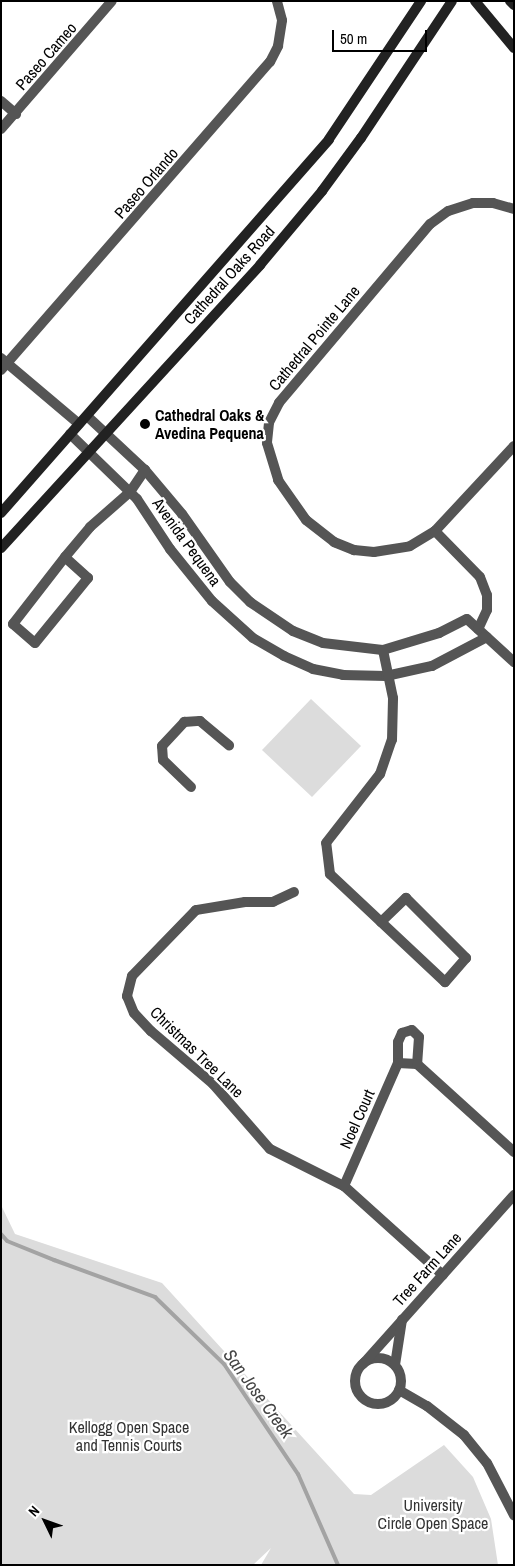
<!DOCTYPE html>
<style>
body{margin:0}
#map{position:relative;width:515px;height:1566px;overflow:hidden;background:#fff;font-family:"Archivo Narrow",sans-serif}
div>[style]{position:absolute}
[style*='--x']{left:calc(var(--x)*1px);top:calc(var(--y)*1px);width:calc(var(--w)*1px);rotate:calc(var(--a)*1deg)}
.green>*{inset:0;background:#dcdcdc}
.stream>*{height:4px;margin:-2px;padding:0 2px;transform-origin:2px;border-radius:2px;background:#a3a3a3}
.street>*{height:10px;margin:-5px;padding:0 5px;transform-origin:5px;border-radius:5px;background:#555}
.street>.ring{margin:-5px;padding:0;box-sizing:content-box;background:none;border:10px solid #555;border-radius:50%}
.secondary>*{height:10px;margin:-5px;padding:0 5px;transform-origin:5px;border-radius:5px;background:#222}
.dots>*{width:14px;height:14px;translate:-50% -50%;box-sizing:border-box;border:2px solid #fff;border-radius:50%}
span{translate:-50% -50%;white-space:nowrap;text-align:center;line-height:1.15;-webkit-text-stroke:4.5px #fff;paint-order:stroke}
.street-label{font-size:16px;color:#000}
.poi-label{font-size:16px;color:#000;font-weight:700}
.left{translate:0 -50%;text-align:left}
.park-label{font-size:16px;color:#333}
.water-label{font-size:18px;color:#444;font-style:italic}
.frame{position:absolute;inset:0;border:2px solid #000;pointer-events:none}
.north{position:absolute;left:20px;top:1496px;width:50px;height:50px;-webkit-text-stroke:4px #fff;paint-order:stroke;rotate:312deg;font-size:14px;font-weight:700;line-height:20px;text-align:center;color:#000}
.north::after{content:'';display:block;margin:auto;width:18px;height:22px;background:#000;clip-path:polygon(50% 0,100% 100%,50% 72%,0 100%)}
.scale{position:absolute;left:332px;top:30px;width:95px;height:22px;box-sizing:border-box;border:2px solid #000;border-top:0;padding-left:6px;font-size:15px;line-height:18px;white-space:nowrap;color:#000;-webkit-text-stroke:4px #fff;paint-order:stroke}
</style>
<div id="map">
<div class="green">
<div style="clip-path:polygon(311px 699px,361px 746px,312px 797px,262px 750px)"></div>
<div style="clip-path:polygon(1px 1205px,15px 1234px,162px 1283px,354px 1494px,371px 1495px,444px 1445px,473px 1477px,491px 1519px,498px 1565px,261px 1565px,271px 1548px,253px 1565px,1px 1565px)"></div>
</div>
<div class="stream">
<div style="--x:1;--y:1234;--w:9;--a:49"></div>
<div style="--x:7;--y:1241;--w:51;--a:22"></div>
<div style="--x:54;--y:1260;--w:108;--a:20.1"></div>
<div style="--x:155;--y:1297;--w:96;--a:44.2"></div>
<div style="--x:224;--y:1364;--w:133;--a:56.1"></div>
<div style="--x:298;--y:1474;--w:99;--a:66.3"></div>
</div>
<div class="street">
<div style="--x:1;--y:101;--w:20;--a:41"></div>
<div style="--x:1;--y:129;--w:169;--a:-49.1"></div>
<div style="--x:514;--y:209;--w:22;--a:-164"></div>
<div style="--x:493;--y:203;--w:20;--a:180"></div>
<div style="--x:473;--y:203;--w:26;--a:162"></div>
<div style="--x:448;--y:211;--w:22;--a:144"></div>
<div style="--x:430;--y:224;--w:234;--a:130.2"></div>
<div style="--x:279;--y:403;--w:22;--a:117"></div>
<div style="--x:269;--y:423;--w:20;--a:96"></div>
<div style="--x:267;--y:443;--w:39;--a:73"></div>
<div style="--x:278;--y:480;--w:49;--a:55"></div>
<div style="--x:306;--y:520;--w:36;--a:38"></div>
<div style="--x:334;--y:542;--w:22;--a:22"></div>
<div style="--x:354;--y:550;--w:20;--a:6"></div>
<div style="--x:374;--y:552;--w:36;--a:-9"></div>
<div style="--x:410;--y:546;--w:29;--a:-31"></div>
<div style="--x:435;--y:531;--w:116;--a:-47.1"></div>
<div style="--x:1;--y:358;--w:102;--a:40.2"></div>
<div style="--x:1;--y:370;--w:409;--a:-48.9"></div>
<div style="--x:270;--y:62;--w:18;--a:-63"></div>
<div style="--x:278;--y:46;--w:26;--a:-81"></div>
<div style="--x:282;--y:20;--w:20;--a:-105"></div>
<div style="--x:87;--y:416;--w:79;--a:43"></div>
<div style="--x:145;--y:470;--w:57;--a:49.9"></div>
<div style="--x:182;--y:514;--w:83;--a:54.8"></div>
<div style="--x:230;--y:582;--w:28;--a:45"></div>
<div style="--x:250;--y:602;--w:52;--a:34"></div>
<div style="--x:293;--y:631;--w:32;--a:22"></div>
<div style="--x:323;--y:643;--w:60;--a:6.7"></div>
<div style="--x:383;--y:650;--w:59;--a:-16.9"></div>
<div style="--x:439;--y:633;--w:31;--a:-27"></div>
<div style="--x:467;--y:619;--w:64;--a:42.5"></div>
<div style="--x:70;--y:434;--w:93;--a:44.1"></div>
<div style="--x:137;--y:499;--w:60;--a:56.6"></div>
<div style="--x:170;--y:549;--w:67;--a:51.1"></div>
<div style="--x:212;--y:601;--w:55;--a:42.1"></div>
<div style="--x:253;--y:638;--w:36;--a:30"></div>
<div style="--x:284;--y:656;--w:32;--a:24"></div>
<div style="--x:313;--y:669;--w:31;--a:11"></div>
<div style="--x:343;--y:675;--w:43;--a:1.3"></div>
<div style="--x:386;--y:676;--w:47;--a:-12.3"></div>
<div style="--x:432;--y:666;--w:62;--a:-27.8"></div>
<div style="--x:435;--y:531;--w:64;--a:45.6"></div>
<div style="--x:480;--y:577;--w:19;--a:69"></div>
<div style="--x:487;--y:595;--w:15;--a:90"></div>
<div style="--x:487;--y:610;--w:21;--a:115"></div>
<div style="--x:65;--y:557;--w:85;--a:127.8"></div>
<div style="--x:13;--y:624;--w:29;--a:41"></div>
<div style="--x:35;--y:643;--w:84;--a:-50.8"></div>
<div style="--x:88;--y:578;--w:31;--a:-138"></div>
<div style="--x:65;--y:557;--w:39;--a:-50"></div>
<div style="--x:90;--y:527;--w:53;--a:-41.2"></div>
<div style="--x:130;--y:492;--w:27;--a:-56"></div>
<div style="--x:191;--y:787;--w:39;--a:-136"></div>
<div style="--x:163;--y:760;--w:14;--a:-94"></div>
<div style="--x:162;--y:746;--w:33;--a:-47"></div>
<div style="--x:184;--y:722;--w:16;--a:-4"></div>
<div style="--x:200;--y:721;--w:38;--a:40"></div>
<div style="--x:294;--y:892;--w:23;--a:155"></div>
<div style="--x:273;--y:902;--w:28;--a:180"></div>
<div style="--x:245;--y:902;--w:50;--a:170.7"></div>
<div style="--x:196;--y:910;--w:92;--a:134.1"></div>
<div style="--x:132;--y:976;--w:21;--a:104"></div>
<div style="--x:127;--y:996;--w:18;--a:68"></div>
<div style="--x:134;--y:1013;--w:25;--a:47"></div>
<div style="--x:151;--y:1031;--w:82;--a:40.5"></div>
<div style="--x:213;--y:1084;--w:86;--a:48.8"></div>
<div style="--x:270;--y:1149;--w:83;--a:26.6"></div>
<div style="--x:344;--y:1186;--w:133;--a:42"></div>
<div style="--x:381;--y:922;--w:35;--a:-44"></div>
<div style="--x:406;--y:898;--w:85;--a:45"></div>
<div style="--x:466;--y:958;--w:32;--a:131"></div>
<div style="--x:445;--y:982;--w:158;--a:-136.8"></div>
<div style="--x:330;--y:874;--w:31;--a:-97"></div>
<div style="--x:326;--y:843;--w:88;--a:-52"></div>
<div style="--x:380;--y:774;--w:36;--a:-71"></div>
<div style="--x:392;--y:740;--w:42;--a:-88.6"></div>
<div style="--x:393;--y:698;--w:49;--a:-101.8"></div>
<div style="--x:398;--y:1063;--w:21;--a:-90"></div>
<div style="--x:398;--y:1042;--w:10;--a:-66"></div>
<div style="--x:402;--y:1033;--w:10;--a:-17"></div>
<div style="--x:412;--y:1030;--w:10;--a:45"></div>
<div style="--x:419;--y:1037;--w:27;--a:94"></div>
<div style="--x:344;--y:1186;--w:134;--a:-66.3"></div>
<div style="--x:398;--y:1063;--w:19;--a:3"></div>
<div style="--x:417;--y:1064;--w:131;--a:42.2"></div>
<div class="ring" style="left:355px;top:1358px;width:36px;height:36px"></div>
<div style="--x:363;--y:1364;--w:227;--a:-48.2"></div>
<div style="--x:395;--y:1365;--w:46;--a:-81.2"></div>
<div style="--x:399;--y:1390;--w:32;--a:30"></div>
<div style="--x:427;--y:1406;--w:47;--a:38.1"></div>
<div style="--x:464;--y:1435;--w:36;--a:51"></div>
<div style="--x:487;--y:1463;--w:59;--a:62.6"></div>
</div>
<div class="secondary">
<div style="--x:475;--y:1;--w:61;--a:50.3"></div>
<div style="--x:510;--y:1;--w:6;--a:45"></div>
<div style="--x:1;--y:513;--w:497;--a:-48.7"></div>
<div style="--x:329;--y:139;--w:166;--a:-56.3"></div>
<div style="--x:1;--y:548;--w:384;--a:-47.5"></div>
<div style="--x:260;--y:265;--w:97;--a:-50"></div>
<div style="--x:322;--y:191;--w:66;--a:-53.7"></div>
<div style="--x:361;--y:138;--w:164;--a:-56.4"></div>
</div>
<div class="dots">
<div style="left:145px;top:424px;background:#000"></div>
</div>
<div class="street-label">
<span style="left:46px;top:56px;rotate:-49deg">Paseo Cameo</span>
<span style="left:146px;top:183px;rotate:-49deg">Paseo Orlando</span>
<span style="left:229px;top:275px;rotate:-48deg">Cathedral Oaks Road</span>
<span style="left:314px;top:338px;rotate:-50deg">Cathedral Pointe Lane</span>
<span style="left:187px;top:542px;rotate:54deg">Avenida Pequena</span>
<span style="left:197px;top:1052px;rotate:44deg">Christmas Tree Lane</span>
<span style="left:357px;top:1119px;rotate:-66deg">Noel Court</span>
<span style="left:427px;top:1269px;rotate:-48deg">Tree Farm Lane</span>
</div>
<div class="poi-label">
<span class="left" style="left:155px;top:424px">Cathedral Oaks &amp;<br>Avedina Pequena</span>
</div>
<div class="park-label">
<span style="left:129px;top:1436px">Kellogg Open Space<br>and Tennis Courts</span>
<span style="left:433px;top:1514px">University<br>Circle Open Space</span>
</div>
<div class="water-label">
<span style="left:258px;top:1394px;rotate:54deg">San Jose Creek</span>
</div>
<div class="frame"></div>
<div class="north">N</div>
<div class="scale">50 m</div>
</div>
